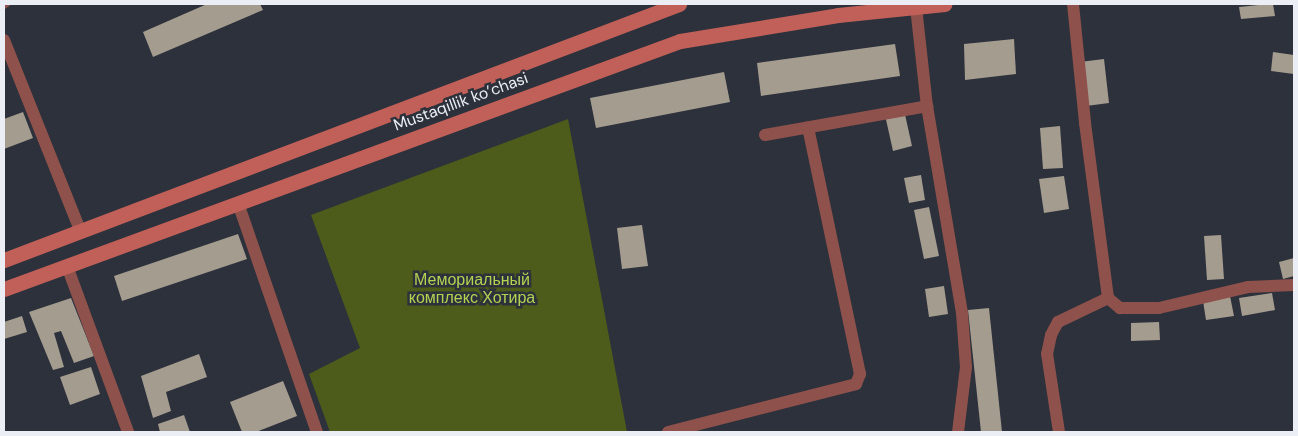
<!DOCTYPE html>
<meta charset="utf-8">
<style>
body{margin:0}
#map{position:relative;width:1298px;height:436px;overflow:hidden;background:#2c313b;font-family:"DM Sans",sans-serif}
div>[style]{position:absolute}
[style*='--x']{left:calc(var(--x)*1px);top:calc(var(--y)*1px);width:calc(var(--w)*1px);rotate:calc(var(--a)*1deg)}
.green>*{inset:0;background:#4d5c1a}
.building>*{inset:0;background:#a59c90}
.lane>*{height:6px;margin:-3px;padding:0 3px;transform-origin:3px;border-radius:3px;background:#8e514b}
.street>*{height:12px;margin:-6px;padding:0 6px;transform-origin:6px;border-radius:6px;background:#8e514b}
.secondary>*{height:15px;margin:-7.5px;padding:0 7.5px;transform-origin:7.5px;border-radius:7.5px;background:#c16058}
span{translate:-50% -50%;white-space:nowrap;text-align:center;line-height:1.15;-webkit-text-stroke:5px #2c313b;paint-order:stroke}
.street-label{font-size:16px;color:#ebeef5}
.park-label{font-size:16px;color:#b5d253}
.frame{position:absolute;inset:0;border:5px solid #ebeef5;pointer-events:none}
</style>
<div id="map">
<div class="green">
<div style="clip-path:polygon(568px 119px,627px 432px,330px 432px,309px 374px,360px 348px,311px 215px)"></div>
</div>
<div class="building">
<div style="clip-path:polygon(207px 4px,260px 4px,263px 10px,153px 57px,143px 32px)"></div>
<div style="clip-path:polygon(1268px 4px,1273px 4px,1275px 16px,1241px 19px,1239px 7px)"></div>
<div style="clip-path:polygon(1014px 39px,1016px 74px,965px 80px,964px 44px)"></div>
<div style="clip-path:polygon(895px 44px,900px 76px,761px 96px,757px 63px)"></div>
<div style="clip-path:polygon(1273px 52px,1294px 55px,1294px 74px,1271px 71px)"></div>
<div style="clip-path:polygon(1104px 59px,1109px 103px,1086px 106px,1080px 62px)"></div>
<div style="clip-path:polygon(724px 72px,730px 102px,596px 128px,590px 98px)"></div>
<div style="clip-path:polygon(904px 110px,912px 146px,893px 151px,885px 115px)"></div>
<div style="clip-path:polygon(23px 112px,33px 138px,4px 149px,4px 119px)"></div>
<div style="clip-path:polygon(1060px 126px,1063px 168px,1043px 169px,1040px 128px)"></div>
<div style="clip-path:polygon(921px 175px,925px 200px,909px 203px,904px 178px)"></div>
<div style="clip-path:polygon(1064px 176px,1069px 209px,1044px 213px,1039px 179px)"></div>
<div style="clip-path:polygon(929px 207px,939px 256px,924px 259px,914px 210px)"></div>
<div style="clip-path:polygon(642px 225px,648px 266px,622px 269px,617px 228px)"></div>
<div style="clip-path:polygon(238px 234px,247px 259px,122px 301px,114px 276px)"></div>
<div style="clip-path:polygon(1221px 235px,1224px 279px,1207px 280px,1204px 236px)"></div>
<div style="clip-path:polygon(1294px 258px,1294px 276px,1283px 279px,1279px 262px)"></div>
<div style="clip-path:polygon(944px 286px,948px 314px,929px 317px,925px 289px)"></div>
<div style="clip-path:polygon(1272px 293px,1275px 310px,1242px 316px,1239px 298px)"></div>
<div style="clip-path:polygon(1230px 296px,1234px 316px,1206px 320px,1203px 301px)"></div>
<div style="clip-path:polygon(71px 298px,94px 356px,74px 363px,61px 331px,54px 333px,64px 367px,53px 370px,29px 312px)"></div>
<div style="clip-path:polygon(989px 308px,1002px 432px,981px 432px,968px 310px)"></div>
<div style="clip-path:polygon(22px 316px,27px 332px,4px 339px,4px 322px)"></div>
<div style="clip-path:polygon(1159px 322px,1160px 340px,1131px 341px,1131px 323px)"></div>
<div style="clip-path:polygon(199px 354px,207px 377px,166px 392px,171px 411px,153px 418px,141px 376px)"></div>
<div style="clip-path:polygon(91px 367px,100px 394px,70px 405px,60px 377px)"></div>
<div style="clip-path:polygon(283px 381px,297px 416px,256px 432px,242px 432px,230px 402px)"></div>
<div style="clip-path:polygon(184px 415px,190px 432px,160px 432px,158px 424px)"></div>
</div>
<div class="lane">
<div style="--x:4;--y:6;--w:4;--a:-34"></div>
</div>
<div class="street">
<div style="--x:1073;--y:4;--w:120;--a:84.2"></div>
<div style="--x:1085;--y:123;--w:177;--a:82.5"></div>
<div style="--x:1108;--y:298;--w:16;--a:40"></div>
<div style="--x:1120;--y:308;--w:39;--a:0"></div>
<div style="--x:1159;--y:308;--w:91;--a:-13.3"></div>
<div style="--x:1248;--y:287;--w:46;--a:-2.5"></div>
<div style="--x:916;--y:7;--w:100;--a:83.7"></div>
<div style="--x:927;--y:106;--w:210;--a:80.4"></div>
<div style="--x:962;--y:313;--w:54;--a:85.8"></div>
<div style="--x:966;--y:367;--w:65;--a:97"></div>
<div style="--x:4;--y:40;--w:205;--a:68.2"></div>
<div style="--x:765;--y:135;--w:165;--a:-10.1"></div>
<div style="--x:238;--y:203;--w:242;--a:71"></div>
<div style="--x:67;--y:266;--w:177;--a:69.8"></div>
<div style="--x:668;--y:432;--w:194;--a:-14.3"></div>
<div style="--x:856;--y:384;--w:11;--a:-68"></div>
<div style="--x:860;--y:374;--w:252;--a:-101.9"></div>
<div style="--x:1059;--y:432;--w:79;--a:-98.7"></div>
<div style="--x:1047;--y:354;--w:19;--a:-78"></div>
<div style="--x:1051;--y:335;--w:15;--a:-62"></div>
<div style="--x:1058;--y:322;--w:55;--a:-25.6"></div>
</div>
<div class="secondary">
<div style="--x:4;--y:260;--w:722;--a:-20.77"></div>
<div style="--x:4;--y:289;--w:720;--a:-20.15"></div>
<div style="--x:680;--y:41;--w:160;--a:-9.3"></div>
<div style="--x:838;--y:15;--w:107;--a:-5.9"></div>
</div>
<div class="street-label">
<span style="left:461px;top:102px;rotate:-20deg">Mustaqillik ko’chasi</span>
</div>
<div class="park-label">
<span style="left:472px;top:289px">Мемориальный<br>комплекс Хотира</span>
</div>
<div class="frame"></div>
</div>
